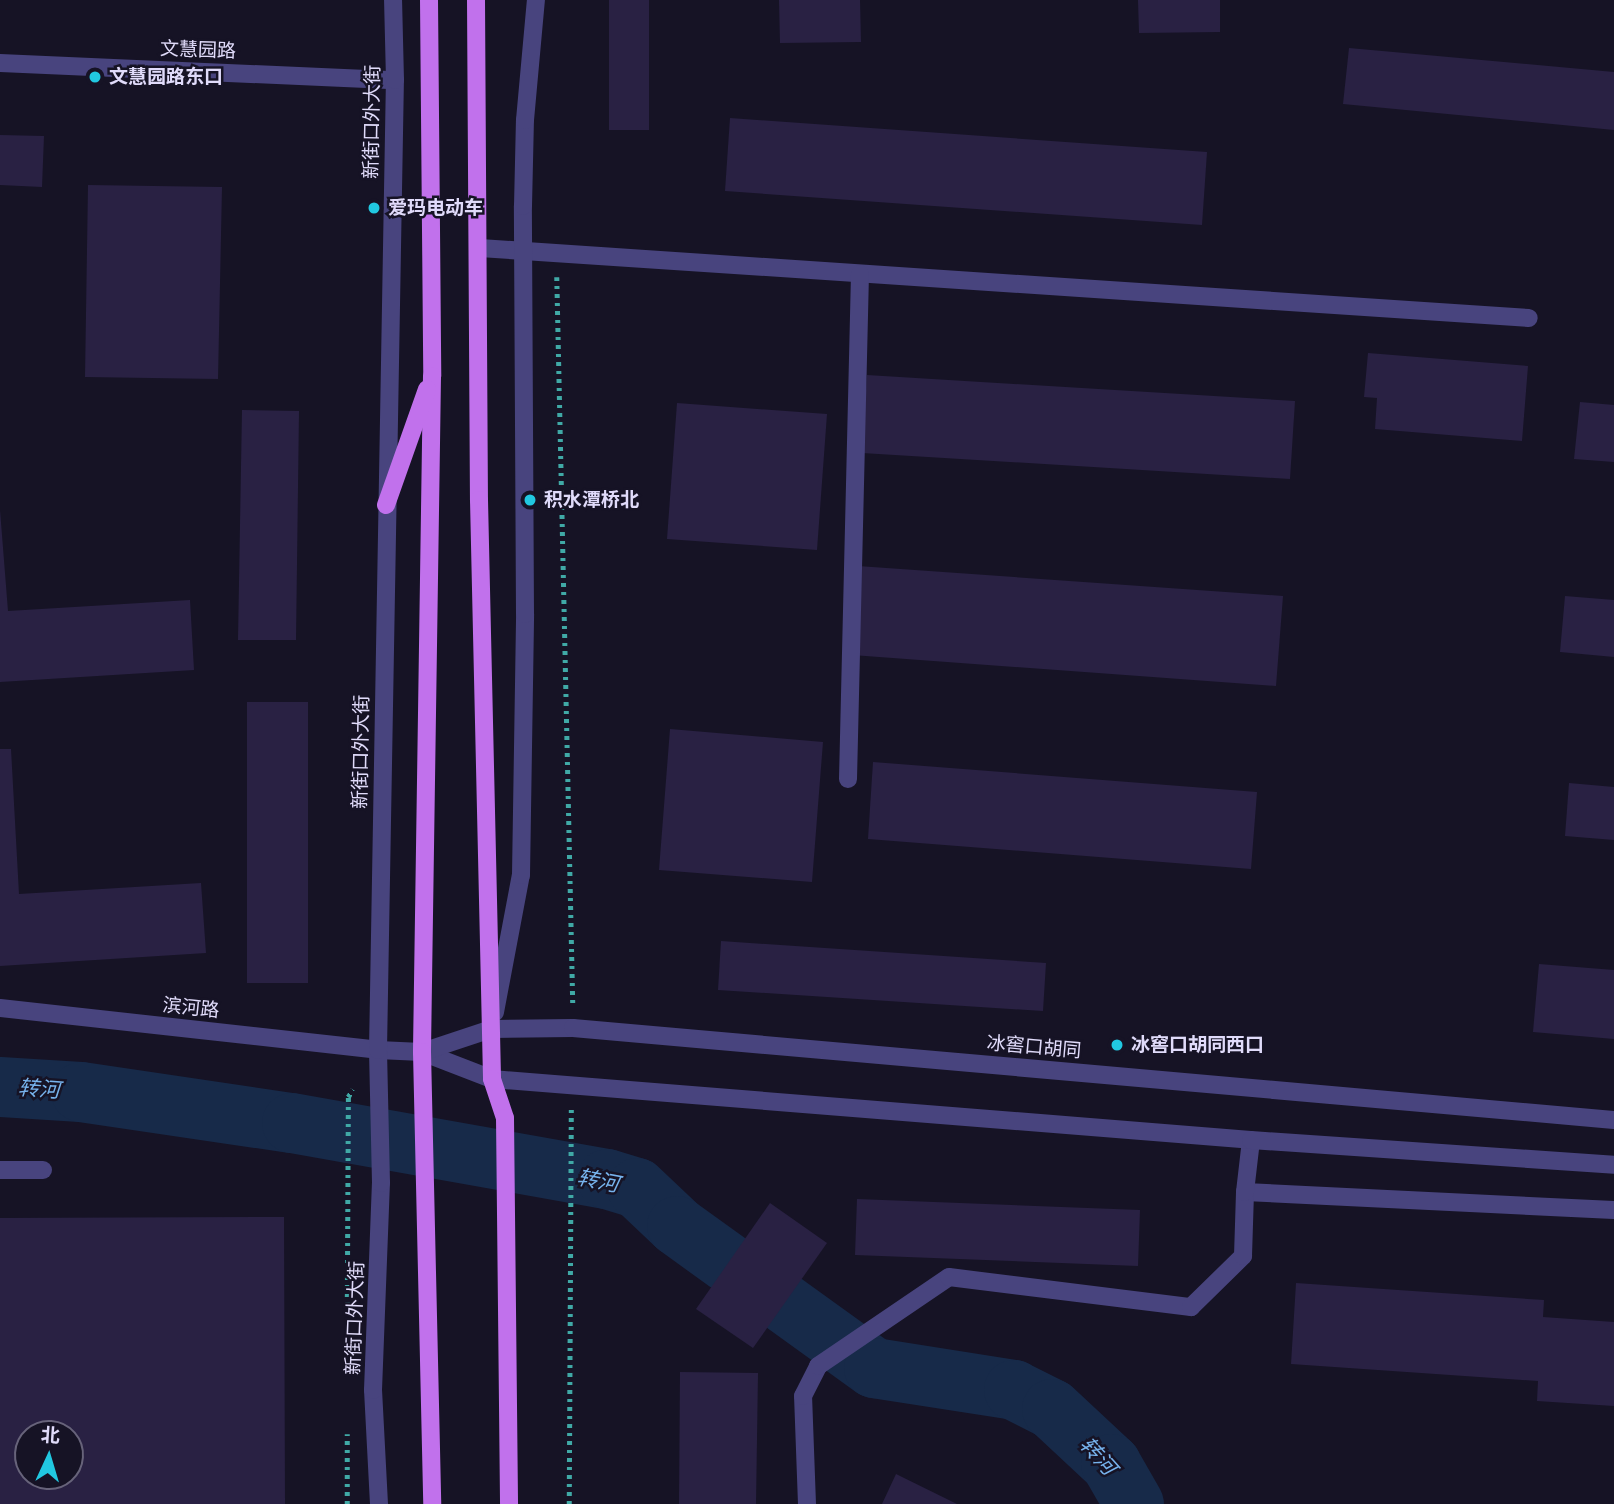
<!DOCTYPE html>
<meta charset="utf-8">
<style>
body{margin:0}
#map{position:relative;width:1614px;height:1504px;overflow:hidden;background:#161325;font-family:"Fira Sans","Noto Sans SC",sans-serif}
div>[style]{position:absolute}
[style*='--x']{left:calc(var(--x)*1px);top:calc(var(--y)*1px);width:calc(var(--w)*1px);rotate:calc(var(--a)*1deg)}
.river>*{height:60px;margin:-30px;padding:0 30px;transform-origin:30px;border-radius:30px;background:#172a49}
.building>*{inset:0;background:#292143}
.path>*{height:4.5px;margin-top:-2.25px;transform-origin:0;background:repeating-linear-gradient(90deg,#40a9a6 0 3.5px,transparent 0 8.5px)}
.service>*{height:18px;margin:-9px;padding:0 9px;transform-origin:9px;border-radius:9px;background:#48447e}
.minor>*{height:18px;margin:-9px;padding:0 9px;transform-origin:9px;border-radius:9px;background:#48447e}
.tertiary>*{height:18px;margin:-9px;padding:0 9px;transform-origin:9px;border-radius:9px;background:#48447e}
.primary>*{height:18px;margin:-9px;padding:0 9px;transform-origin:9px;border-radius:9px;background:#c171ec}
.dots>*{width:19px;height:19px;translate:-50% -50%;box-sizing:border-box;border:4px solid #161325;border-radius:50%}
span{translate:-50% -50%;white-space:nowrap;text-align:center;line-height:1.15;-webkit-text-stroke:5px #161325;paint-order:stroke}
.street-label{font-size:19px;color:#e0dbfa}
.poi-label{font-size:19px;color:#e0dbfa;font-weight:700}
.left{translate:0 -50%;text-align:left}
.water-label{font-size:21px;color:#77b3ed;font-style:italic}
.north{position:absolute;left:14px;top:1420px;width:70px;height:70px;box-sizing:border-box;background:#161325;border:2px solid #67637a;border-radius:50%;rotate:4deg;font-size:19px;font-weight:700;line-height:28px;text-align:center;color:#e0dbfa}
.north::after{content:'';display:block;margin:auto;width:24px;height:32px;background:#21c8e1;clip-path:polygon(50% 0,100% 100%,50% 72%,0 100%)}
</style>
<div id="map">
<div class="river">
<div style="--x:0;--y:1087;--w:81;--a:3.5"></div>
<div style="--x:81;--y:1092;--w:213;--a:8.4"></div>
<div style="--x:292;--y:1123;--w:320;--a:10.1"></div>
<div style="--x:607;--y:1179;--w:31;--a:17"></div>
<div style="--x:637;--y:1188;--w:55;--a:43.5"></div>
<div style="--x:677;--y:1226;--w:243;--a:35.8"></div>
<div style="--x:874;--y:1368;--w:142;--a:8.9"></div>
<div style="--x:1014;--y:1390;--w:42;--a:26.6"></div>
<div style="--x:1052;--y:1409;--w:81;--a:43"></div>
<div style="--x:1111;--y:1464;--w:46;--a:60.1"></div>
</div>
<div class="building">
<div style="clip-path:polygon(609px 0,649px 0,649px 130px,609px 130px)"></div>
<div style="clip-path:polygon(779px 0,860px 0,861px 42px,780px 43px)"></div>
<div style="clip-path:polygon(1138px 0,1220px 0,1220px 32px,1139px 33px)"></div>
<div style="clip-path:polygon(1349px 48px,1614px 72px,1614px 130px,1343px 104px)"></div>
<div style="clip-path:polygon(730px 118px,1207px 152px,1202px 225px,725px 191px)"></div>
<div style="clip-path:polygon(0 135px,44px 136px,42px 187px,0 185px)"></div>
<div style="clip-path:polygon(88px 185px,222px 187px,218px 379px,85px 377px)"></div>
<div style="clip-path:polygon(1368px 353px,1528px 366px,1522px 441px,1375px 429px,1377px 398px,1364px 397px)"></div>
<div style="clip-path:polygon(867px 375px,1295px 401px,1290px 479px,862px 453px)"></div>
<div style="clip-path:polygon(1580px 402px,1614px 405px,1614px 462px,1574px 459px)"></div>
<div style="clip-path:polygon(677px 403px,827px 414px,817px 550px,667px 539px)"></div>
<div style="clip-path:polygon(242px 410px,299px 411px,296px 640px,238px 640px)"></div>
<div style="clip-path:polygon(0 510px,8px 611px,190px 600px,194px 670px,0 682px)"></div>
<div style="clip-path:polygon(858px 566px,1283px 596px,1276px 686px,852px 655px)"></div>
<div style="clip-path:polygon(1565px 596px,1614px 600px,1614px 657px,1560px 652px)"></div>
<div style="clip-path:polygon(247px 702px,308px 702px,308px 983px,247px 983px)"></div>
<div style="clip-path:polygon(670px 729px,823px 742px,812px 882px,659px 870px)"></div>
<div style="clip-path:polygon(0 749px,11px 749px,19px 894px,201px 883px,206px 953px,0 966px)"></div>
<div style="clip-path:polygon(873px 762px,1257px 792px,1251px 869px,868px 839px)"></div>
<div style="clip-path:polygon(1569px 783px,1614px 787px,1614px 840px,1565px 836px)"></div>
<div style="clip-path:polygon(721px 941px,1046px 963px,1043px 1011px,718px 990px)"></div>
<div style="clip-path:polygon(1539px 964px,1614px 970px,1614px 1039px,1533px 1032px)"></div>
<div style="clip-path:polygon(857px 1199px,1140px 1210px,1138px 1266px,855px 1255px)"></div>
<div style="clip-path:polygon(770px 1203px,827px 1243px,753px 1348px,696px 1309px)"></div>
<div style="clip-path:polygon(evenodd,284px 1217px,285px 1504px,0 1504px,0 1218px,284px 1217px,28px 1434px,70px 1434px,70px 1476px,28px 1476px,28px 1434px)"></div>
<div style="clip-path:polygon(1296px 1283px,1544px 1300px,1543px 1317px,1614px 1322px,1614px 1406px,1537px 1401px,1538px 1381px,1291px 1364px)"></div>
<div style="clip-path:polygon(680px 1372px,758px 1373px,756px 1504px,679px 1504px)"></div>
<div style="clip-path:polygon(896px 1474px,957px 1504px,882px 1504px)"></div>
</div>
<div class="path">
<div style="--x:557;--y:277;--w:726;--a:88.74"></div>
<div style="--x:347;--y:1314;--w:217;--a:-89.7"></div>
<div style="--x:348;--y:1097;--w:9;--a:-58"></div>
<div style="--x:347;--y:1504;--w:70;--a:-90"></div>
<div style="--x:569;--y:1504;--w:395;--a:-89.7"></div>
</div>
<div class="service">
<div style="--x:0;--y:1170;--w:43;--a:0"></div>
</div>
<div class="minor">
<div style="--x:480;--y:248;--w:1051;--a:3.82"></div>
<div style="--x:848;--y:779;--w:505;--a:-88.64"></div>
<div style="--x:0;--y:1008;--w:380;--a:6.3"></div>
<div style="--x:1245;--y:1192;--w:369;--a:2.8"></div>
<div style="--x:807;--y:1504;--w:108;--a:-92.1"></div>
<div style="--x:803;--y:1396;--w:34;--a:-63"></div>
<div style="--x:818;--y:1366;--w:158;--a:-34.2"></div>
<div style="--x:949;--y:1277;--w:244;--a:7.1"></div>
<div style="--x:1191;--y:1307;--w:73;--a:-44.4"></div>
<div style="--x:1243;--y:1256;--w:64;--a:-88.2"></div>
<div style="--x:1245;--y:1192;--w:52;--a:-83.4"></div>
</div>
<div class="tertiary">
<div style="--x:0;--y:63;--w:395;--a:2.5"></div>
<div style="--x:495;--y:1012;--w:139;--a:-79.3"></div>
<div style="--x:521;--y:875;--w:261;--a:-89.1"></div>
<div style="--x:525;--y:614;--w:408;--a:-90.3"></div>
<div style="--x:523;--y:206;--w:86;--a:-88.7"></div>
<div style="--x:525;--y:120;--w:121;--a:-84.8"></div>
<div style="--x:378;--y:1050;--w:44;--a:2.6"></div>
<div style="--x:422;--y:1052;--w:75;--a:21.1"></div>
<div style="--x:492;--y:1079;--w:761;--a:4.59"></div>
<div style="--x:1251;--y:1140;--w:364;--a:3.9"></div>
<div style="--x:422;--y:1052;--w:73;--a:-18.4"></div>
<div style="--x:491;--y:1029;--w:82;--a:-0.7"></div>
<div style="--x:573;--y:1028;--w:1045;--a:5.05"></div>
<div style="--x:379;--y:1504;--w:114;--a:-93"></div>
<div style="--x:373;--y:1390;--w:207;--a:-87.8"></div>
<div style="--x:381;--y:1183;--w:133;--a:-91.3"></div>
<div style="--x:378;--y:1050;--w:970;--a:-89"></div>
<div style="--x:395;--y:80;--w:80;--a:-91.4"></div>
</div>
<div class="primary">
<div style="--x:429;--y:0;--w:376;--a:89.5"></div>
<div style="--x:432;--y:376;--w:676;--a:90.85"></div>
<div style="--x:422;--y:1052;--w:452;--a:88.7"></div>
<div style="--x:476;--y:0;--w:500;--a:89.66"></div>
<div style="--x:479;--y:500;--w:579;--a:88.71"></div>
<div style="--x:492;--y:1079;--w:41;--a:71.6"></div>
<div style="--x:505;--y:1118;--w:386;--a:89.4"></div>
<div style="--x:386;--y:505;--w:123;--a:-70.5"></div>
</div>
<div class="dots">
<div style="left:95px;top:77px;background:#21c8e1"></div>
<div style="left:374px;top:208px;background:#21c8e1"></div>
<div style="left:530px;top:500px;background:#21c8e1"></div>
<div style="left:1117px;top:1045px;background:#21c8e1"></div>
</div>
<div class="street-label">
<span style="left:198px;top:50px;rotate:2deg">文慧园路</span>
<span style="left:372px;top:122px;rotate:-89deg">新街口外大街</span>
<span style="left:361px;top:752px;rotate:-89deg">新街口外大街</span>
<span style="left:191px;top:1008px;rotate:6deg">滨河路</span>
<span style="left:1034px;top:1047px;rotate:5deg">冰窖口胡同</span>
<span style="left:355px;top:1318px;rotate:-88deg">新街口外大街</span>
</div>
<div class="poi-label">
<span class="left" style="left:109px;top:77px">文慧园路东口</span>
<span class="left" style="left:388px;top:208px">爱玛电动车</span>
<span class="left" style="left:544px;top:500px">积水潭桥北</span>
<span class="left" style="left:1131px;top:1045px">冰窖口胡同西口</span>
</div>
<div class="water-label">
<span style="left:39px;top:1089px;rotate:4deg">转河</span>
<span style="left:598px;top:1181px;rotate:11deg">转河</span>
<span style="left:1098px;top:1456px;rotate:48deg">转河</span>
</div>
<div class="north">北</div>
</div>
